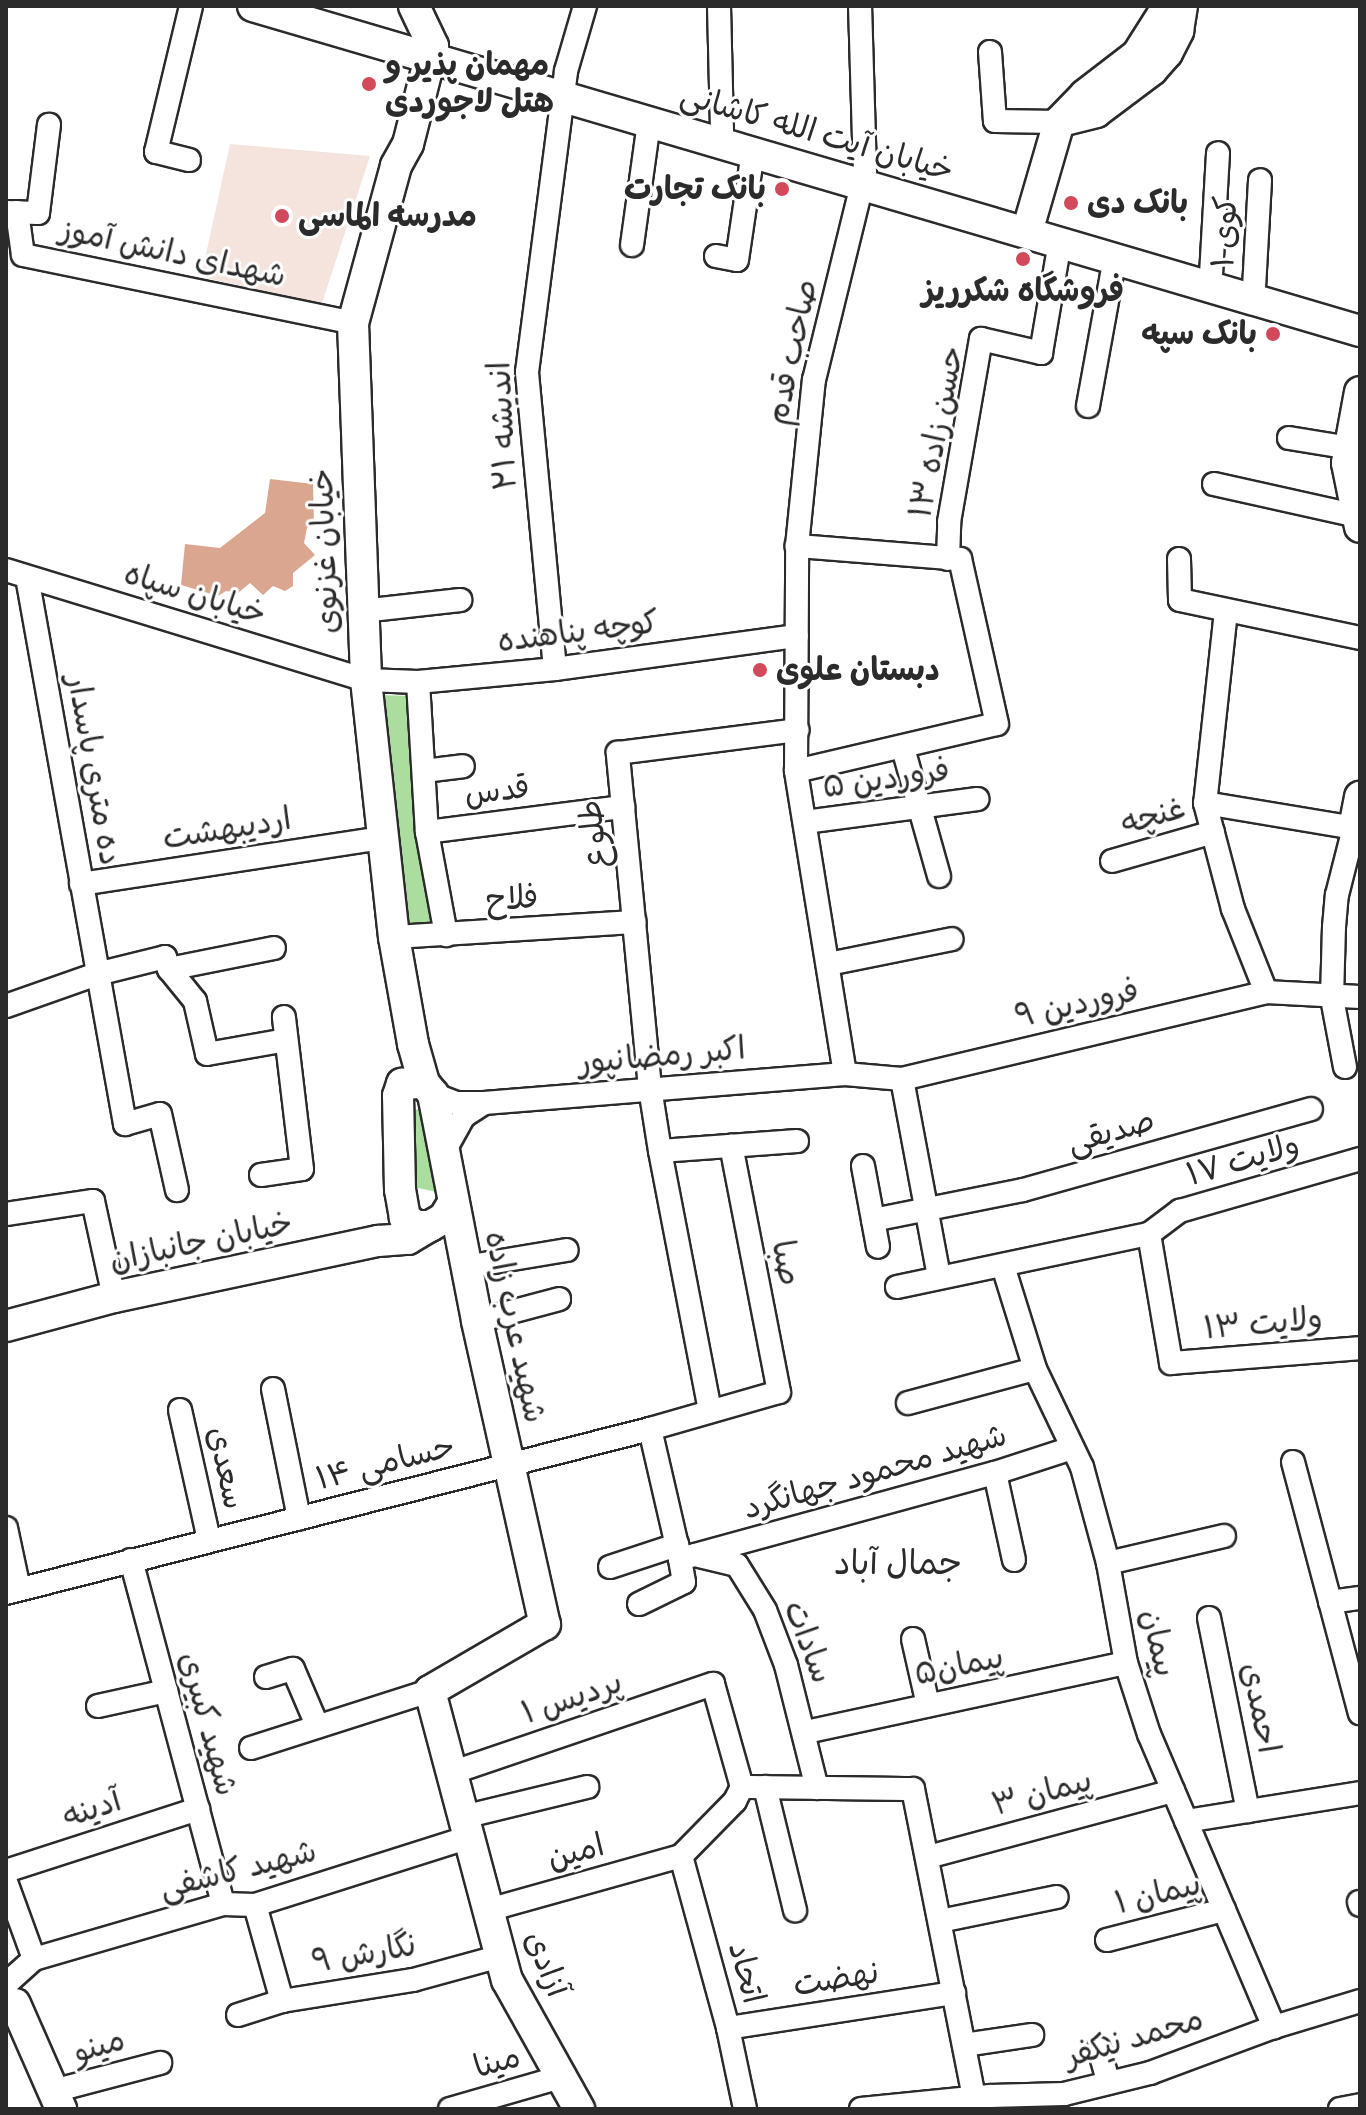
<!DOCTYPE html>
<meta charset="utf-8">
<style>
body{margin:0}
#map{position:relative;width:1366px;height:2115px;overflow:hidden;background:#fff;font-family:Caveat,"Playpen Sans Arabic",sans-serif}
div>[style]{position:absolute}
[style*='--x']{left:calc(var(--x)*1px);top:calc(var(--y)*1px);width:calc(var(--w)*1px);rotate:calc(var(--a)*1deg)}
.built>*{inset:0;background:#f4e4dd}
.green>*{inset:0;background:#abdd9e}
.building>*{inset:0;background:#daa68f}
.roads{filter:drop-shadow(2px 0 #2b2b2b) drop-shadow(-2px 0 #2b2b2b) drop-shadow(0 2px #2b2b2b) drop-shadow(0 -2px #2b2b2b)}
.street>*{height:22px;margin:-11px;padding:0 11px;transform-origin:11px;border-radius:11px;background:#fff}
.secondary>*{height:30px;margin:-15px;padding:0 15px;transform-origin:15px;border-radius:15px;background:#fff}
.dots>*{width:22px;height:22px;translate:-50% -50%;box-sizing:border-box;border:4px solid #fff;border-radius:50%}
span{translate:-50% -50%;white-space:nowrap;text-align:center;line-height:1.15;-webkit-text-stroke:6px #fff;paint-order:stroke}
.poi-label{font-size:32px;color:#2b2b2b;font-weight:700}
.left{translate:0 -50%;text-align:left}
.right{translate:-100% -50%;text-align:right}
.street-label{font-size:32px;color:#2b2b2b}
.neighbourhood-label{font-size:34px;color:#2b2b2b}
.frame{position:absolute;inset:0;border:8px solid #2b2b2b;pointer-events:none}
</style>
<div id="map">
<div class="built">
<div style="clip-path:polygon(230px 144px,370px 156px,322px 303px,201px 277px)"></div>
</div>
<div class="green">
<div style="clip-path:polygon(379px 695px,412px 696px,437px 927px,396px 927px)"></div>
<div style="clip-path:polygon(431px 1107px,441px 1193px,409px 1186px,399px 1113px)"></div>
</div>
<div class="building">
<div style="clip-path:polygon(270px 479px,313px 484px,314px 524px,307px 528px,304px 543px,315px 555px,293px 573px,293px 586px,285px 591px,273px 586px,263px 595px,250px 583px,238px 593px,226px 591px,218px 596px,181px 585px,185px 544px,220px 548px,265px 513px)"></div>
</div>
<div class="roads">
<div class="street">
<div style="--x:719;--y:6;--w:125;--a:88.6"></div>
<div style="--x:990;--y:52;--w:69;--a:85.9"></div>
<div style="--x:995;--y:121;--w:64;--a:0.9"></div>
<div style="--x:189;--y:160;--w:34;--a:-166"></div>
<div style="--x:156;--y:152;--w:150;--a:-76.5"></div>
<div style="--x:6;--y:212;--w:32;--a:2"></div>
<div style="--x:38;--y:213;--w:89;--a:-82.9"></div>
<div style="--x:17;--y:212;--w:43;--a:82.1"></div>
<div style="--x:23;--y:255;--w:337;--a:11.6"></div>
<div style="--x:632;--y:245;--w:124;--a:-82.1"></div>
<div style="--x:716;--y:256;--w:21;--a:11"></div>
<div style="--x:737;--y:260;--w:109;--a:-81.6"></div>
<div style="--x:1211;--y:275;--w:122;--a:-86.7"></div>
<div style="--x:1254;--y:288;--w:108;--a:-86.8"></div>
<div style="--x:1088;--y:406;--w:150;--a:-79.7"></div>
<div style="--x:1289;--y:438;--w:62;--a:9.3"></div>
<div style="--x:1214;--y:484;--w:147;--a:12.6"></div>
<div style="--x:948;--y:559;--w:37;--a:-88"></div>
<div style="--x:949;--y:522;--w:186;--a:-80.1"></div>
<div style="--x:981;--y:339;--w:62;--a:13.1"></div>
<div style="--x:1041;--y:353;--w:113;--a:-80.3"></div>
<div style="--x:1179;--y:559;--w:41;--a:88.6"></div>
<div style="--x:1180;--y:600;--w:184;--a:11.9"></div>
<div style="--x:6;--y:570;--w:376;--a:17"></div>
<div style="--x:366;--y:680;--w:52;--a:2.2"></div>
<div style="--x:418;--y:682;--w:138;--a:-5.4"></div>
<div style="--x:555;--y:669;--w:244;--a:-7.8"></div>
<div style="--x:27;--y:577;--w:556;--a:79.84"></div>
<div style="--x:125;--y:1124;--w:36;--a:-16"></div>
<div style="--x:160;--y:1114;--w:78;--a:77.4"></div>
<div style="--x:362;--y:611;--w:99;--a:-6.4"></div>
<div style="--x:1226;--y:611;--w:193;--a:96.2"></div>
<div style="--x:1205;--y:803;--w:110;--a:75.2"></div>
<div style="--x:1233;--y:909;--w:89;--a:68.3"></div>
<div style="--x:555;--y:669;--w:298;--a:-95.4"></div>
<div style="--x:527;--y:372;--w:304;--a:-82.6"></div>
<div style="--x:566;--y:71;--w:68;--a:-73.7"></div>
<div style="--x:418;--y:682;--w:150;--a:86.6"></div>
<div style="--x:427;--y:832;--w:105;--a:79.5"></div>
<div style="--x:903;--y:748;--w:133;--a:74.3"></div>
<div style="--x:424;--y:771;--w:39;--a:-7"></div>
<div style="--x:796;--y:771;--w:206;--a:-13.2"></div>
<div style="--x:997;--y:724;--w:169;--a:-102.6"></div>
<div style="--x:960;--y:559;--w:164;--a:-175.4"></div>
<div style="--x:1205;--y:803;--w:157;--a:9.5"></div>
<div style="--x:805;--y:822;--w:174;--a:-7.6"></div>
<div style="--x:427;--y:832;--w:198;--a:-7.3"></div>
<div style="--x:1112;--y:861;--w:105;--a:-16"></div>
<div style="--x:81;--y:884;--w:304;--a:-8.7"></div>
<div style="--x:394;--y:937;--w:241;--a:-3.6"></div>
<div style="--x:828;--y:964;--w:126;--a:-11.4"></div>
<div style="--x:169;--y:969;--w:107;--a:-11.3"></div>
<div style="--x:6;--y:1006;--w:96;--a:-19.4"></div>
<div style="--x:97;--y:974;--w:70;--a:-14"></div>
<div style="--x:165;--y:957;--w:13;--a:72"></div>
<div style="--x:169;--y:969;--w:41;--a:50.9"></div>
<div style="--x:195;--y:1001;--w:54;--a:77.2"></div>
<div style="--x:207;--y:1054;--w:80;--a:-10"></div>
<div style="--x:1345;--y:1067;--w:70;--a:-100.7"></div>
<div style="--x:1332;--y:998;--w:71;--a:-88.4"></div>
<div style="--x:1334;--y:927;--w:32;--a:-85"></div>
<div style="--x:1337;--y:895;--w:69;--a:-75.8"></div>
<div style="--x:845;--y:1074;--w:307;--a:-99.2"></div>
<div style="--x:796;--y:771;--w:225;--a:-89.7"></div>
<div style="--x:797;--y:546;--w:167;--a:-84.2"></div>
<div style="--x:814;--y:380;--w:213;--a:-76.2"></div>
<div style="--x:865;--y:173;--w:167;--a:-91.7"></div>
<div style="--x:902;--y:1079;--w:200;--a:79.4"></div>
<div style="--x:433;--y:1094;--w:25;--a:21"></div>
<div style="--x:456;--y:1103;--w:28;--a:0"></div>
<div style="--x:484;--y:1103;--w:362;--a:-4.6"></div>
<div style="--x:845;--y:1074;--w:57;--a:5"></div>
<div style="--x:902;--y:1079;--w:374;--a:-13.4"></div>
<div style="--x:1266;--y:992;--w:94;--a:3"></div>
<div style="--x:797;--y:1141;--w:137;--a:175.8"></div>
<div style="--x:660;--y:1151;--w:64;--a:-99"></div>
<div style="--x:650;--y:1088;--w:337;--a:-95.5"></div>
<div style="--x:618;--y:753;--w:181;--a:-7.3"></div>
<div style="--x:445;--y:1150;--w:39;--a:-61"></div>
<div style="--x:464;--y:1116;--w:24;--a:-33"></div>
<div style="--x:660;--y:1151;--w:265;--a:79.1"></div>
<div style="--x:863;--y:1166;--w:82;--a:79.5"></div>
<div style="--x:261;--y:1175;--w:41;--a:-8.3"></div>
<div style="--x:302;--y:1169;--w:153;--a:-96.8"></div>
<div style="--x:6;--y:1214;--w:88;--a:-8.5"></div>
<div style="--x:93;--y:1201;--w:98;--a:77.7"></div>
<div style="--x:873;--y:1220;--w:153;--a:-11.3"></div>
<div style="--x:1023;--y:1190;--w:299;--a:-15.7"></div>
<div style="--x:1149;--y:1234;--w:131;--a:80.3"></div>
<div style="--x:1171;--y:1363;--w:190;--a:-4.5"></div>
<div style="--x:1003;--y:1266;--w:108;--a:72.7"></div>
<div style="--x:1035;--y:1369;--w:109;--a:64.4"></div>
<div style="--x:1082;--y:1467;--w:99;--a:74.8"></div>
<div style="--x:1108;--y:1563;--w:102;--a:79.8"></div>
<div style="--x:1126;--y:1663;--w:75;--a:72.1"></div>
<div style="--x:1149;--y:1734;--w:319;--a:66.9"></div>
<div style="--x:465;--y:1267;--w:103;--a:-9.5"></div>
<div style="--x:897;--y:1287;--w:258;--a:-11.9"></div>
<div style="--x:1149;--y:1234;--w:39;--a:-37"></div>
<div style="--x:1180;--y:1211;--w:187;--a:-16.1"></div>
<div style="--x:477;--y:1321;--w:85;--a:-15"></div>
<div style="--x:273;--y:1389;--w:132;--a:78.6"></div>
<div style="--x:908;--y:1403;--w:131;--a:-15"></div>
<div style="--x:180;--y:1410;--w:133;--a:77.4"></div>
<div style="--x:650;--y:1429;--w:133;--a:77"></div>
<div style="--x:680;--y:1559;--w:327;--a:-15.3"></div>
<div style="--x:995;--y:1473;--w:81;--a:-18"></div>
<div style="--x:1293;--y:1462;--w:260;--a:75.1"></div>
<div style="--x:995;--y:1473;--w:89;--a:77.7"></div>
<div style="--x:6;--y:1528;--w:62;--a:78"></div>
<div style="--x:695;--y:1555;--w:43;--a:13.4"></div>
<div style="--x:737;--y:1565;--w:53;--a:58.1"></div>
<div style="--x:765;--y:1610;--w:59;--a:69.1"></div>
<div style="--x:786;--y:1665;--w:127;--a:75.9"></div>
<div style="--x:131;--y:1560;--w:356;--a:75"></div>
<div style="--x:1108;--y:1563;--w:119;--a:-13.1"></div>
<div style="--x:610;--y:1567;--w:71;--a:-18.2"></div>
<div style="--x:6;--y:1593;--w:665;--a:-14.29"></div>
<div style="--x:650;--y:1429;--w:134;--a:-16"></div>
<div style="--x:779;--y:1392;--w:251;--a:-101"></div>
<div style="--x:1330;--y:1602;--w:30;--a:-8"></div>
<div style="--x:639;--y:1604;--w:50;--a:-26.1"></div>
<div style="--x:684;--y:1582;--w:23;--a:-100"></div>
<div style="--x:1209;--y:1618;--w:197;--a:78.6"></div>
<div style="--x:913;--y:1639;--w:68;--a:77.2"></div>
<div style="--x:266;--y:1677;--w:28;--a:-17"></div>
<div style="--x:293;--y:1669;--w:61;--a:66.8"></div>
<div style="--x:98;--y:1706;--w:70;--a:-12.4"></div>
<div style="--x:806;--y:1732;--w:327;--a:-12.2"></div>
<div style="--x:251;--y:1748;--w:188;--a:-17.7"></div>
<div style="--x:451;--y:1773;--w:277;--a:-18.8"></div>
<div style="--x:713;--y:1684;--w:107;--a:74.3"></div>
<div style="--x:742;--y:1787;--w:16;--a:117"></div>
<div style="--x:735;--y:1801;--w:77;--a:134.5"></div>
<div style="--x:742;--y:1787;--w:171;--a:0.7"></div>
<div style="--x:913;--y:1789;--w:314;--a:78.8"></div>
<div style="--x:765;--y:1787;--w:127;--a:76.3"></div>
<div style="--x:463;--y:1817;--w:128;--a:-13.6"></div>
<div style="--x:1186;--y:1821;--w:176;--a:-9.1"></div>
<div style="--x:681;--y:1856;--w:178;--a:74.7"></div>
<div style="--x:728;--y:2028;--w:83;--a:78.1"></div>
<div style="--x:928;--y:1857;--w:254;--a:-15.1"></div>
<div style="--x:6;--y:1871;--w:202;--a:-17.9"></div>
<div style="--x:6;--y:1882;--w:82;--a:70"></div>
<div style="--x:1359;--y:1902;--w:3;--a:72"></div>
<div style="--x:255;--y:1905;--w:100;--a:74.3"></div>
<div style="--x:488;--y:1910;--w:200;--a:-15.6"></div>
<div style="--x:940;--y:1921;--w:119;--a:-11.6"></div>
<div style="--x:1107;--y:1940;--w:121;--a:-14.4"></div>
<div style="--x:6;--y:1984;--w:38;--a:-42"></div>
<div style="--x:34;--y:1959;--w:197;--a:-16.2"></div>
<div style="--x:223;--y:1904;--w:32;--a:2"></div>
<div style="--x:255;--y:1905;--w:225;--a:-17.6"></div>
<div style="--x:238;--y:2015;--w:46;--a:-17.7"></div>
<div style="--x:282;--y:2001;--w:133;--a:-9.1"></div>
<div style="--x:413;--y:1980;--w:91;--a:-15.3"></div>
<div style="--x:728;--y:2028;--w:229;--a:-8.8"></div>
<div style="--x:964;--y:2045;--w:69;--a:-8.4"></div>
<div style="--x:1099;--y:2049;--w:35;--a:74"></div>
<div style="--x:53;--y:2091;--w:111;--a:-14.7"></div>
<div style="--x:450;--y:2109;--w:116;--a:-16.1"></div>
<div style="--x:861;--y:2109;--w:130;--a:-5.8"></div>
<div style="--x:990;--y:2096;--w:74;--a:-1.5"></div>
<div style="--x:1064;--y:2094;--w:89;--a:-13.7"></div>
<div style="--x:1150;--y:2073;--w:132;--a:-20.4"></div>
<div style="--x:1274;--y:2027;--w:90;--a:-16.8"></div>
<div style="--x:1340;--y:2109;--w:20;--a:-11"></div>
</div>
<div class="secondary">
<div style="--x:253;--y:6;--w:1154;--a:16.36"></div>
<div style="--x:414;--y:6;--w:44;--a:64.6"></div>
<div style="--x:433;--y:46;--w:101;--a:104.3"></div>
<div style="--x:408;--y:144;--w:25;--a:119"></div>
<div style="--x:396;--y:166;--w:163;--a:105.3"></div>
<div style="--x:353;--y:323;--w:357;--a:87.9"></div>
<div style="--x:366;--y:680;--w:259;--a:83.8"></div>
<div style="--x:394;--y:937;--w:109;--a:79.9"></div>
<div style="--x:413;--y:1044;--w:41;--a:74.2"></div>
<div style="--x:1065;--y:120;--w:32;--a:-14"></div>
<div style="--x:1096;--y:112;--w:70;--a:-36.9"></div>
<div style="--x:1152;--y:70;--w:23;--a:-49"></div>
<div style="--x:1167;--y:53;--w:25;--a:-63"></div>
<div style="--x:1178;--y:31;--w:25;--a:-81"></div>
<div style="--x:1027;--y:232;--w:115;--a:-73.8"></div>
<div style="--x:1059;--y:122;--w:37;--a:-46"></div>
<div style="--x:1085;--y:95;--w:66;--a:-37.6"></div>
<div style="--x:1137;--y:55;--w:58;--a:-57.7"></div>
<div style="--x:1360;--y:392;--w:72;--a:100.4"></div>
<div style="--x:1347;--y:463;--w:65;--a:78.5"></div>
<div style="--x:1354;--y:828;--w:32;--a:-79"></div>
<div style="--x:453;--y:1203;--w:17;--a:121"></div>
<div style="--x:444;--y:1218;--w:16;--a:150"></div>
<div style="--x:430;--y:1226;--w:14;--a:180"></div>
<div style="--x:416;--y:1226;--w:14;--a:-144"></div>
<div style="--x:405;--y:1218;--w:28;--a:-100"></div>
<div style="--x:400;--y:1190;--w:94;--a:-91.2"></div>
<div style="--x:398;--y:1096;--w:13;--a:-72"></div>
<div style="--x:402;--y:1084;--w:22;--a:-3"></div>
<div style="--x:424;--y:1083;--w:14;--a:51"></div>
<div style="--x:433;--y:1094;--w:231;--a:79"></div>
<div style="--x:477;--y:1321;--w:311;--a:77.4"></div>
<div style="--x:545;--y:1624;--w:133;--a:149.8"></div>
<div style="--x:430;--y:1691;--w:299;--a:75.1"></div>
<div style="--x:507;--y:1980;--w:148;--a:60.8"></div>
<div style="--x:6;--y:1326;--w:112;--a:-15"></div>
<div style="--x:114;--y:1297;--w:270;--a:-12"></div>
<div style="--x:378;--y:1241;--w:30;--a:-4"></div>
<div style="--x:408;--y:1239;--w:26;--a:-31"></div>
<div style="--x:15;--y:2004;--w:115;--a:66.3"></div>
</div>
</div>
<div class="dots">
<div style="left:369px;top:84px;background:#d1495b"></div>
<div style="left:782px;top:189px;background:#d1495b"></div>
<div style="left:1071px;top:203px;background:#d1495b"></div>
<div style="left:282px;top:216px;background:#d1495b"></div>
<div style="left:1023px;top:259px;background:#d1495b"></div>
<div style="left:1273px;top:334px;background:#d1495b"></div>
<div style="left:760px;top:670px;background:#d1495b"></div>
</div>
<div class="poi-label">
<span class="left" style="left:385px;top:84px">مهمان پذیر و<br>هتل لاجوردی</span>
<span class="right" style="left:766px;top:189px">بانک تجارت</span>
<span class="left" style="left:1087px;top:203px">بانک دی</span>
<span class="left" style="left:298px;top:216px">مدرسه الماسی</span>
<span style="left:1023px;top:291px">فروشگاه شکرریز</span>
<span class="right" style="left:1257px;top:334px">بانک سپه</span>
<span class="left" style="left:776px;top:670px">دبستان علوی</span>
</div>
<div class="street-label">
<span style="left:817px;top:133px;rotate:16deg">خیابان آیت الله کاشانی</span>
<span style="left:1225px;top:232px;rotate:-87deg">کوی ۱</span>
<span style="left:173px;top:253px;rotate:12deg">شهدای دانش آموز</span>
<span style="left:792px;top:352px;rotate:-78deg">صاحب قدم</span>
<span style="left:503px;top:426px;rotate:-93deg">اندیشه ۲۱</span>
<span style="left:937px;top:432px;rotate:-79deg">حسن زاده ۱۳</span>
<span style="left:325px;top:551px;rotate:-92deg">خیابان غزنوی</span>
<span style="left:195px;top:594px;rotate:17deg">خیابان سپاه</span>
<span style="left:578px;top:632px;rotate:-7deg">کوچه پناهنده</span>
<span style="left:94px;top:770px;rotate:80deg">ده متری پاسدار</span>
<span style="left:886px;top:779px;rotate:-8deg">فروردین ۵</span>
<span style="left:497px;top:791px;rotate:-7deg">قدس</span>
<span style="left:1153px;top:816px;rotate:-16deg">غنچه</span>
<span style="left:227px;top:829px;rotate:-9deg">اردیبهشت</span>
<span style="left:594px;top:834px;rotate:-96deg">طلوع</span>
<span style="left:512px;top:899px;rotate:-4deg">فلاح</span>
<span style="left:1077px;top:1004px;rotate:-13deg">فروردین ۹</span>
<span style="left:662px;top:1056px;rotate:-5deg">اکبر رمضانپور</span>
<span style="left:1111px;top:1132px;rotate:-16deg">صدیقی</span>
<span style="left:1243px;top:1160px;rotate:-16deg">ولایت ۱۷</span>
<span style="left:201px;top:1242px;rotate:-12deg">خیابان جانبازان</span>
<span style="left:786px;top:1263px;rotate:79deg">صبا</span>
<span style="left:1263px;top:1324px;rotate:-5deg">ولایت ۱۳</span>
<span style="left:515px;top:1327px;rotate:78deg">شهید عرب زاده</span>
<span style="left:385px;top:1463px;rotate:-14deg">حسامی ۱۴</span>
<span style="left:226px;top:1468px;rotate:78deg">سعدی</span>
<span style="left:875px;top:1472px;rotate:-16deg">شهید محمود جهانگرد</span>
<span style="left:808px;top:1642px;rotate:69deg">سادات</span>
<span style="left:1158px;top:1643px;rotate:77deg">پیمان</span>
<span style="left:959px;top:1666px;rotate:-12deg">پیمان۵</span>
<span style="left:572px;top:1698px;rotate:-19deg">پردیس ۱</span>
<span style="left:1260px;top:1708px;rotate:79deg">احمدی</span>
<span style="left:208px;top:1724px;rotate:75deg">شهید کبیری</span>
<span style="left:1042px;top:1793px;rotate:-15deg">پیمان ۳</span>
<span style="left:92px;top:1809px;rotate:-18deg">آدینه</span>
<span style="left:576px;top:1852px;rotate:-15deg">امین</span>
<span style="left:238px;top:1870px;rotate:-14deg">شهید کاشفی</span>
<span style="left:1158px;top:1894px;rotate:-14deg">پیمان ۱</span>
<span style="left:364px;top:1954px;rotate:-10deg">نگارش ۹</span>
<span style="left:546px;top:1964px;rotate:68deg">آزادی</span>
<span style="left:746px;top:1973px;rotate:75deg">اتحاد</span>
<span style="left:836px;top:1979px;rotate:-9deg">نهضت</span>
<span style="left:1134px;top:2038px;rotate:-16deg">محمد نیکفر</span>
<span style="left:99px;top:2046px;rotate:-15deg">مینو</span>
<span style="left:497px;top:2062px;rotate:-16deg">مینا</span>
</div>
<div class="neighbourhood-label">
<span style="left:898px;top:1563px">جمال آباد</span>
</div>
<div class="frame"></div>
</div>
